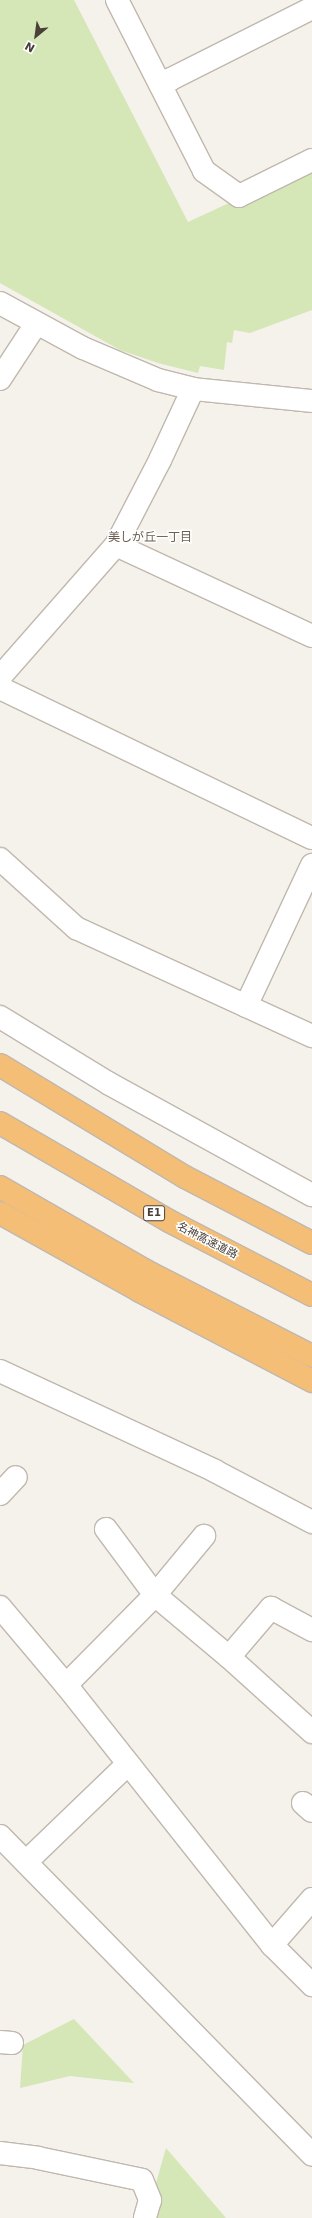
<!DOCTYPE html>
<meta charset="utf-8">
<style>
body{margin:0}
#map{position:relative;width:312px;height:2218px;overflow:hidden;background:#f5f1eb;font-family:"DejaVu Sans","Noto Sans JP",sans-serif}
div>[style]{position:absolute}
[style*='--x']{left:calc(var(--x)*1px);top:calc(var(--y)*1px);width:calc(var(--w)*1px);rotate:calc(var(--a)*1deg)}
.green>*{inset:0;background:#d5e6b7}
.roads{filter:drop-shadow(1px 0 #c0b8ae) drop-shadow(-1px 0 #c0b8ae) drop-shadow(0 1px #c0b8ae) drop-shadow(0 -1px #c0b8ae)}
.minor>*{height:22px;margin:-11px;padding:0 11px;transform-origin:11px;border-radius:11px;background:#fff}
.highway>*{height:22px;margin:-11px;padding:0 11px;transform-origin:11px;border-radius:11px;background:#f4be77}
span{translate:-50% -50%;white-space:nowrap;text-align:center;line-height:1.15;-webkit-text-stroke:3px #fff;paint-order:stroke}
.shield-label span{padding:1px 3px;background:#fff;border:1px solid;border-radius:3px;-webkit-text-stroke-width:0}
.shield-label{font-size:10px;color:#494139;font-weight:700}
.street-label{font-size:11px;color:#494139}
.neighbourhood-label{font-size:12px;color:#6b5e51}
.north{position:absolute;left:16px;top:16px;width:40px;height:40px;-webkit-text-stroke:3px #fff;paint-order:stroke;rotate:209deg;font-size:11px;font-weight:700;line-height:16px;text-align:center;color:#494139}
.north::after{content:'';display:block;margin:auto;width:14px;height:18px;background:#494139;clip-path:polygon(50% 0,100% 100%,50% 72%,0 100%)}
</style>
<div id="map">
<div class="green">
<div style="clip-path:polygon(0 0,74px 0,188px 222px,279px 180px,312px 167px,312px 310px,250px 333px,234px 330px,232px 343px,227px 342px,224px 370px,200px 366px,198px 373px,158px 363px,120px 350px,0 283px)"></div>
<div style="clip-path:polygon(74px 2019px,134px 2083px,70px 2076px,20px 2088px,23px 2045px)"></div>
<div style="clip-path:polygon(166px 2148px,226px 2218px,151px 2218px,154px 2190px)"></div>
</div>
<div class="roads">
<div class="minor">
<div style="--x:117;--y:0;--w:192;--a:63"></div>
<div style="--x:204;--y:171;--w:43;--a:35.5"></div>
<div style="--x:239;--y:196;--w:81;--a:-26.3"></div>
<div style="--x:161;--y:86;--w:12;--a:-35"></div>
<div style="--x:171;--y:79;--w:158;--a:-26.7"></div>
<div style="--x:0;--y:303;--w:94;--a:28.5"></div>
<div style="--x:83;--y:348;--w:82;--a:23.1"></div>
<div style="--x:158;--y:380;--w:36;--a:14"></div>
<div style="--x:193;--y:389;--w:120;--a:5.8"></div>
<div style="--x:0;--y:379;--w:66;--a:-56.8"></div>
<div style="--x:116;--y:545;--w:216;--a:24.9"></div>
<div style="--x:0;--y:677;--w:176;--a:-48.7"></div>
<div style="--x:116;--y:545;--w:96;--a:-62.6"></div>
<div style="--x:160;--y:460;--w:78;--a:-65.1"></div>
<div style="--x:0;--y:688;--w:346;--a:25.7"></div>
<div style="--x:0;--y:859;--w:103;--a:42.2"></div>
<div style="--x:76;--y:928;--w:260;--a:24.6"></div>
<div style="--x:246;--y:1006;--w:156;--a:-64.9"></div>
<div style="--x:0;--y:1017;--w:127;--a:31.4"></div>
<div style="--x:108;--y:1083;--w:233;--a:28.8"></div>
<div style="--x:0;--y:1371;--w:237;--a:24.9"></div>
<div style="--x:215;--y:1471;--w:110;--a:27.7"></div>
<div style="--x:0;--y:1494;--w:23;--a:-47"></div>
<div style="--x:106;--y:1529;--w:82;--a:53.4"></div>
<div style="--x:155;--y:1595;--w:97;--a:40"></div>
<div style="--x:229;--y:1657;--w:112;--a:42.1"></div>
<div style="--x:0;--y:1607;--w:102;--a:49.8"></div>
<div style="--x:66;--y:1685;--w:332;--a:51.6"></div>
<div style="--x:272;--y:1945;--w:57;--a:45"></div>
<div style="--x:229;--y:1657;--w:65;--a:-49.4"></div>
<div style="--x:271;--y:1608;--w:47;--a:28.2"></div>
<div style="--x:66;--y:1685;--w:127;--a:-45.3"></div>
<div style="--x:155;--y:1595;--w:77;--a:-50.3"></div>
<div style="--x:303;--y:1803;--w:12;--a:42"></div>
<div style="--x:0;--y:1836;--w:446;--a:45.6"></div>
<div style="--x:26;--y:1862;--w:141;--a:-43.9"></div>
<div style="--x:272;--y:1945;--w:61;--a:-49"></div>
<div style="--x:0;--y:2042;--w:12;--a:5"></div>
<div style="--x:0;--y:2153;--w:38;--a:7"></div>
<div style="--x:38;--y:2158;--w:106;--a:11.9"></div>
<div style="--x:142;--y:2180;--w:22;--a:68"></div>
<div style="--x:150;--y:2200;--w:19;--a:106"></div>
</div>
<div class="highway">
<div style="--x:0;--y:1065;--w:216;--a:31.2"></div>
<div style="--x:185;--y:1177;--w:143;--a:27.5"></div>
<div style="--x:0;--y:1123;--w:195;--a:30.1"></div>
<div style="--x:169;--y:1221;--w:161;--a:27.4"></div>
<div style="--x:0;--y:1187;--w:168;--a:29.9"></div>
<div style="--x:146;--y:1271;--w:186;--a:27.1"></div>
<div style="--x:0;--y:1213;--w:160;--a:29.1"></div>
<div style="--x:140;--y:1291;--w:194;--a:27.6"></div>
</div>
</div>
<div class="shield-label">
<span style="left:154px;top:1213px">E1</span>
</div>
<div class="street-label">
<span style="left:207px;top:1241px;rotate:27deg">名神高速道路</span>
</div>
<div class="neighbourhood-label">
<span style="left:150px;top:538px">美しが丘一丁目</span>
</div>
<div class="north">N</div>
</div>
